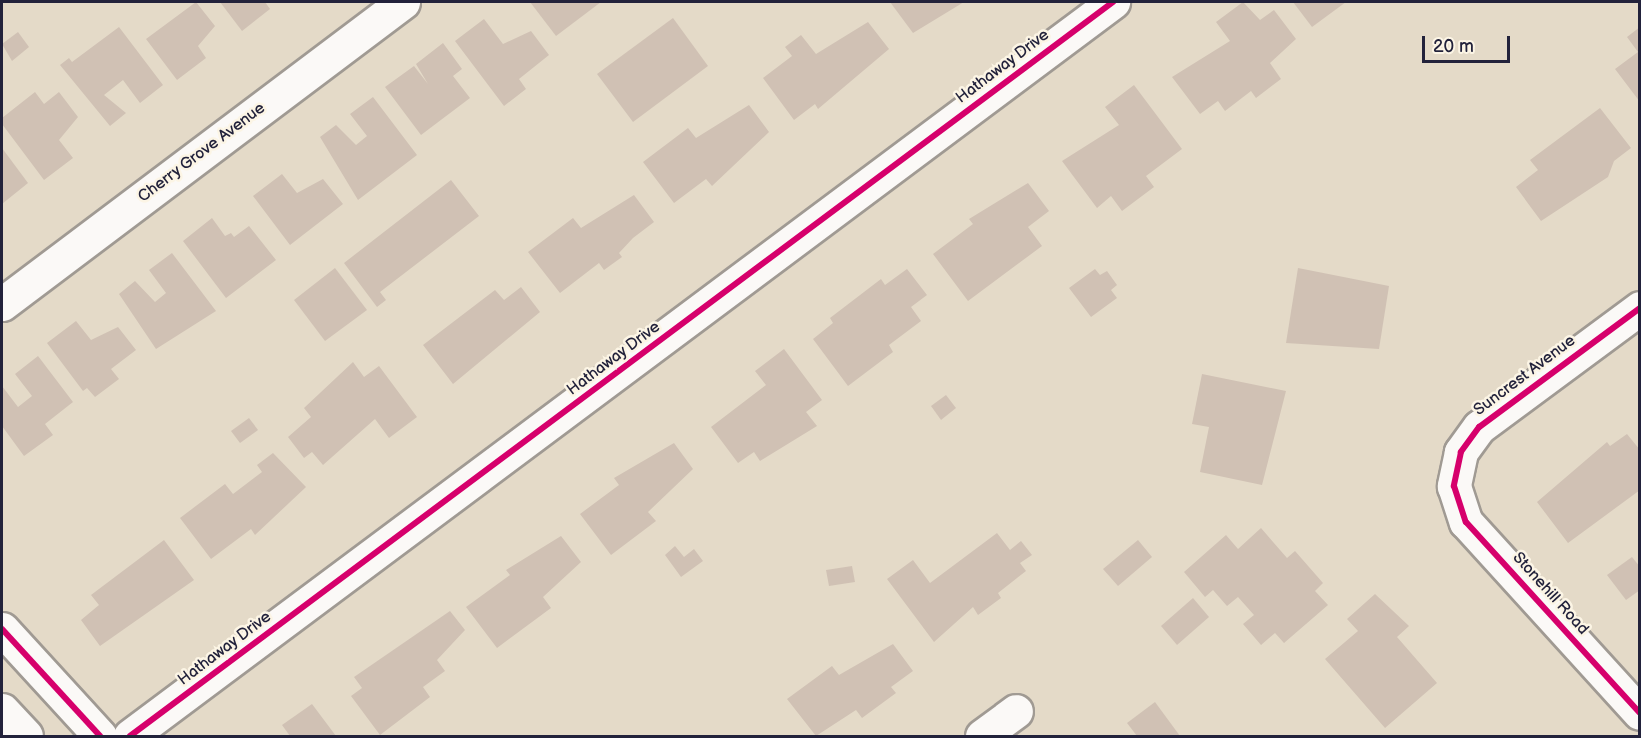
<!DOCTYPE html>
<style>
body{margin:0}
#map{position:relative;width:1641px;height:738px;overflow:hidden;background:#e4dac8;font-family:"Balsamiq Sans",sans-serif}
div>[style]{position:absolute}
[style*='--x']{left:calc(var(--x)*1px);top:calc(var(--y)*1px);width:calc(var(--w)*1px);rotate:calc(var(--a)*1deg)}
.building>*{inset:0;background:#d0c1b4}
.roads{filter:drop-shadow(2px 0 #a09a93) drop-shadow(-2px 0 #a09a93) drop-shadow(0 2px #a09a93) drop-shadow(0 -2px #a09a93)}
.minor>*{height:33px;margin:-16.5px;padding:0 16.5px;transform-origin:16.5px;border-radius:16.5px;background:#fbf9f7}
.primary>*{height:33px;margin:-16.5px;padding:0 16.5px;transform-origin:16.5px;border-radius:16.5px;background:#fbf9f7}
.cycleway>*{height:6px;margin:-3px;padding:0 3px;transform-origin:3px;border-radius:3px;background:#d6006c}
span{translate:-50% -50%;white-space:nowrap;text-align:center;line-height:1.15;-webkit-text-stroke:5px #fcf5e5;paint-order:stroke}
.street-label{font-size:16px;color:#22223b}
.frame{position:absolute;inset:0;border:3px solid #22223b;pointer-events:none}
.scale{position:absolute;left:1422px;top:36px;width:88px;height:27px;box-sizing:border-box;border:3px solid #22223b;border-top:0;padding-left:8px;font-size:18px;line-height:21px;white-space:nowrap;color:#22223b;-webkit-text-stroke:4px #fcf5e5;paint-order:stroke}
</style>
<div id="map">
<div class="building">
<div style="clip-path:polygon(196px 2px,215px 26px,198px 46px,206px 58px,177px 80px,146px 39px)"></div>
<div style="clip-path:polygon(220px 2px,265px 2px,270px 9px,242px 31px)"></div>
<div style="clip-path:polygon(530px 2px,601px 2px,556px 36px)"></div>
<div style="clip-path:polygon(890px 2px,964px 2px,913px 33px)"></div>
<div style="clip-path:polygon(1243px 2px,1260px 20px,1274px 10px,1296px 39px,1270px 63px,1281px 79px,1256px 98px,1251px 91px,1225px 111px,1218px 101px,1200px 114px,1172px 77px,1230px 41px,1216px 22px)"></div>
<div style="clip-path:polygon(1293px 2px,1346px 2px,1312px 27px)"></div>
<div style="clip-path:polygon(673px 18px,708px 66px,633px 122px,597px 74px)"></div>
<div style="clip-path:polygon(484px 19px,503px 44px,531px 31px,549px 55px,519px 79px,526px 89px,504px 106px,455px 41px)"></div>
<div style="clip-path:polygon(868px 22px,889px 49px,818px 109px,815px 104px,794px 120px,763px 78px,792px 56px,785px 47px,801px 35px,816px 54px)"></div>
<div style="clip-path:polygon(119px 27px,163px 85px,140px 103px,123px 80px,104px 95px,126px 113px,110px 126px,60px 65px,69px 58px,72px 62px)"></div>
<div style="clip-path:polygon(1640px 27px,1640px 102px,1615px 69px,1638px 52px,1627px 37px)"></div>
<div style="clip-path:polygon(18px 32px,29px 47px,12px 61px,2px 44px)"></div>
<div style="clip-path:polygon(443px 43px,462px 69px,453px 76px,470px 98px,421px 135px,385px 87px,414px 66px,428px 84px,416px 64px)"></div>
<div style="clip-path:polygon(1134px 85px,1182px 149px,1146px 176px,1154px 187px,1122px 211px,1111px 196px,1097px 208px,1062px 161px,1119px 125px,1105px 107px)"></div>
<div style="clip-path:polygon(35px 92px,44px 104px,59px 92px,78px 117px,59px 140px,73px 158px,44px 180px,2px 124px,2px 118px)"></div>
<div style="clip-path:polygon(373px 97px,417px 155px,358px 200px,320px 137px,336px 125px,356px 145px,367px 136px,350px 114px)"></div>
<div style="clip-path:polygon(749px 105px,769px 132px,712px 186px,706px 179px,674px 203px,643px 162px,688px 128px,696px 138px)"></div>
<div style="clip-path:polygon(1600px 108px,1631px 148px,1614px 161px,1608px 177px,1541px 221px,1516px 187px,1538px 170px,1530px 160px)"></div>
<div style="clip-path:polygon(2px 148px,28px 183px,2px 204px)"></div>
<div style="clip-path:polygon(282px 174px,297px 193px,323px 179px,343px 204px,290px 245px,253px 196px)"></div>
<div style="clip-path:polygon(451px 180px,479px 216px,380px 292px,386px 300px,377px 307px,344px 263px)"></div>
<div style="clip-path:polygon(1028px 183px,1049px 211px,1028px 227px,1042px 246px,968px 301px,933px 254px,973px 224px,969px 219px)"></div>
<div style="clip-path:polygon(634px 195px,654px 222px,633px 238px,619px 253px,622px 257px,604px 270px,599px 263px,560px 293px,528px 252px,573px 218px,581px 228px)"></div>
<div style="clip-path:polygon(212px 218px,225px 236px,231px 233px,234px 237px,249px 226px,276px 260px,226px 298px,183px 241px)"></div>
<div style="clip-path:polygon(172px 253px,216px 311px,156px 349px,119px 294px,135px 281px,155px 302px,166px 293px,149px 270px)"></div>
<div style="clip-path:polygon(335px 268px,367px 310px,325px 341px,294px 300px)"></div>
<div style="clip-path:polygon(1298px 268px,1389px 286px,1379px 349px,1286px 343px)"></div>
<div style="clip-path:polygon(907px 269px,927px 295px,911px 307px,921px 321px,889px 345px,893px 352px,848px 386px,813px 339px,833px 323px,830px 318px,881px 279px,885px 285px)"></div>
<div style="clip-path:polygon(1095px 269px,1100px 275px,1107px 271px,1117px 285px,1111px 290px,1117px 298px,1091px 317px,1069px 288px)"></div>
<div style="clip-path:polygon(521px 287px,540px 312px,453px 384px,423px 345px,495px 290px,504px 300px)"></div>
<div style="clip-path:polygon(76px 321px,91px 340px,118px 327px,136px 350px,111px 369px,119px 379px,95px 397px,87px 388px,83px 391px,47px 343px)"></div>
<div style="clip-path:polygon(784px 349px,822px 400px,806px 412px,817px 426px,760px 461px,754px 452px,738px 463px,711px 427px,766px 385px,755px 371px)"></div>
<div style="clip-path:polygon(38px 356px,73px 402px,45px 424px,53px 435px,24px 456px,2px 426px,2px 386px,18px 407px,32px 396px,15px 374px)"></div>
<div style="clip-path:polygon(353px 362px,364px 377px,379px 366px,417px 417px,389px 438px,375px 419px,323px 465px,312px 452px,304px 458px,288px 437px,311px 417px,304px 408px)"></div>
<div style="clip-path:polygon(1202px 374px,1286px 391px,1262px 485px,1200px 472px,1209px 427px,1192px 424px)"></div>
<div style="clip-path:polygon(946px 395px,956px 408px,941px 420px,931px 406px)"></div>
<div style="clip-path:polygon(249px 418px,258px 430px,240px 443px,231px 431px)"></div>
<div style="clip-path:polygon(1627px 434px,1640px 450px,1640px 490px,1568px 543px,1537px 502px,1607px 442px,1610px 446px)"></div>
<div style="clip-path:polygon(674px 443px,693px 469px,648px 512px,656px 521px,611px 555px,580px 514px,619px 485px,614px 478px)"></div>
<div style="clip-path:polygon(273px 453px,306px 487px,255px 535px,251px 529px,211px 559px,180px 518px,225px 484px,233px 494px,262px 472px,257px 465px)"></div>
<div style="clip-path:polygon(1261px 528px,1287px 558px,1295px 551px,1323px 583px,1315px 591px,1328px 605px,1284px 643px,1275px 633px,1261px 645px,1243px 624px,1254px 615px,1238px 597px,1227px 606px,1213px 590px,1205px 597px,1184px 572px,1226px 535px,1238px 549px)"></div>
<div style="clip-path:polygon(997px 533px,1010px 550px,1021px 541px,1032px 555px,1020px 563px,1026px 571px,998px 593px,1001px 598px,978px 615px,973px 607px,934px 642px,887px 579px,913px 560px,930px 583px)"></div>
<div style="clip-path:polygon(561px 536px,581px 562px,543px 597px,551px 608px,497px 648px,466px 607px,510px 575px,506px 570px)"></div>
<div style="clip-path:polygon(164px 540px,194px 580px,100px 646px,81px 620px,99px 605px,91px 595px)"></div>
<div style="clip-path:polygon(1138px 540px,1152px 557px,1118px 586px,1103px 569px)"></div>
<div style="clip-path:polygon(675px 546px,684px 557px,694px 549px,703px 561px,681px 577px,665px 555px)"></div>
<div style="clip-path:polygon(1632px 557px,1640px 567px,1640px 590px,1626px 600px,1607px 575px)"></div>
<div style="clip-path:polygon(852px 566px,855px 582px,829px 586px,826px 570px)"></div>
<div style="clip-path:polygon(1375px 594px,1409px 626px,1397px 637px,1437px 683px,1385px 728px,1325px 659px,1358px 631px,1347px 619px)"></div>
<div style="clip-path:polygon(1193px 598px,1209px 617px,1177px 645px,1161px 626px)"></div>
<div style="clip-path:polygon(450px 611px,465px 630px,437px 660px,445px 671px,423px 687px,430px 697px,380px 735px,351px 696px,362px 688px,354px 677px)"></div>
<div style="clip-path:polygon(893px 644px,913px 671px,891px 687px,896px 693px,862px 718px,856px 710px,816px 736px,787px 699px,832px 666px,839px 675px)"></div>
<div style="clip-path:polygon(1155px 702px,1180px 736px,1137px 736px,1127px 723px)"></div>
<div style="clip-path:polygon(312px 704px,336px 736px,290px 736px,282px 725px)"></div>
</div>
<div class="roads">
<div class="minor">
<div style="--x:2;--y:304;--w:502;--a:-36.98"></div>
<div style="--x:1640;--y:308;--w:200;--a:143.5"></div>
<div style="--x:1479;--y:427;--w:31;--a:126"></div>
<div style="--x:1461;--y:452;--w:35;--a:102"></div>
<div style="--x:1454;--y:486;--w:38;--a:72"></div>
<div style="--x:1466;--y:522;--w:258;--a:47.7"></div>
<div style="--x:130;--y:736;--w:1227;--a:-36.75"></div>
<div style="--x:982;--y:736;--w:42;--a:-36.3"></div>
</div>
<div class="primary">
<div style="--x:2;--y:629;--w:145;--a:47.5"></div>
<div style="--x:2;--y:710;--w:35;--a:47"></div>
</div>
</div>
<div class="cycleway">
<div style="--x:1640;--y:308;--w:200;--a:143.5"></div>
<div style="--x:1479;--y:427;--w:31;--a:126"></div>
<div style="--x:1461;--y:452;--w:35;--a:102"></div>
<div style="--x:1454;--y:486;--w:38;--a:72"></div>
<div style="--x:1466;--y:522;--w:258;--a:47.7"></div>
<div style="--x:2;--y:629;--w:145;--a:47.5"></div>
<div style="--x:130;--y:736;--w:1227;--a:-36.75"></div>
</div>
<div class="street-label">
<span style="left:1003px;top:67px;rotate:-37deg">Hathaway Drive</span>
<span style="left:202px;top:153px;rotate:-37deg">Cherry Grove Avenue</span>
<span style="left:614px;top:359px;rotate:-37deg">Hathaway Drive</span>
<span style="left:1525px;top:376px;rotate:-37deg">Suncrest Avenue</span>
<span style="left:1550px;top:594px;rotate:48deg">Stonehill Road</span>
<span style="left:225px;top:649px;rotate:-37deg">Hathaway Drive</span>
</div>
<div class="frame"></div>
<div class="scale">20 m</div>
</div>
